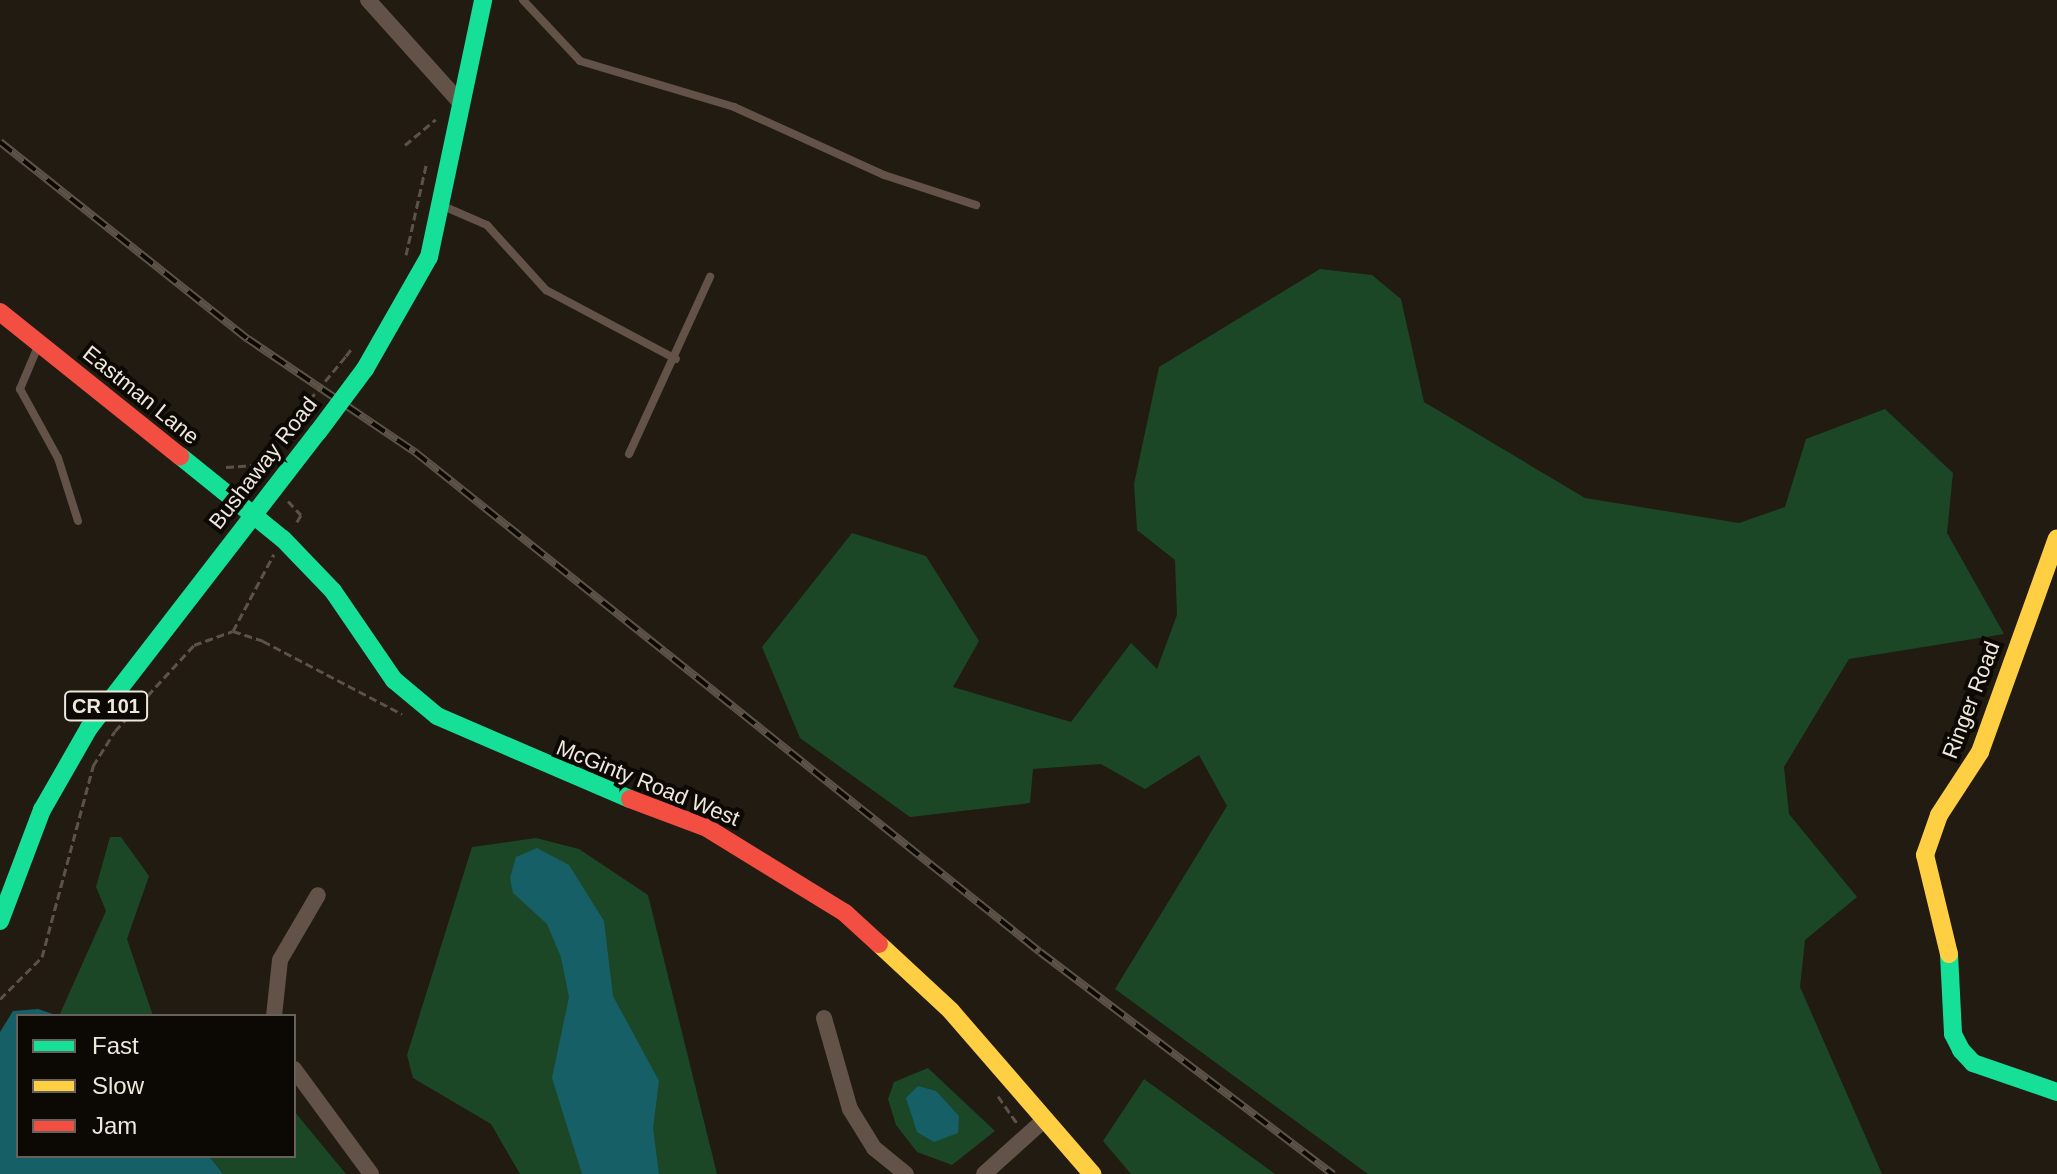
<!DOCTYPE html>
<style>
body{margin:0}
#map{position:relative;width:2057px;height:1174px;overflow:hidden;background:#211b11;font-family:Arial,sans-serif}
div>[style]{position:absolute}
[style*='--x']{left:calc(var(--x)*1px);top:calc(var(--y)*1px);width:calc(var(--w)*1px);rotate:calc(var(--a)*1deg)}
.green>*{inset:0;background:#1b4726}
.water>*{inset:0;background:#165f66}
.path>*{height:3px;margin-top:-1.5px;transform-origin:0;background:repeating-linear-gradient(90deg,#5c5248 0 8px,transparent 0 12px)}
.lane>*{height:8px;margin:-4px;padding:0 4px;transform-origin:4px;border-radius:4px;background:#625247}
.street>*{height:16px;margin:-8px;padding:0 8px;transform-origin:8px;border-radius:8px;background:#625247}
.fast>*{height:18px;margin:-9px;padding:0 9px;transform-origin:9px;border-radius:9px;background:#16e098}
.slow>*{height:18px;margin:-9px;padding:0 9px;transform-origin:9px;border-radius:9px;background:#ffcf43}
.jam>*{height:18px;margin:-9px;padding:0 9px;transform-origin:9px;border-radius:9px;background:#f24e42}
.rail>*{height:8px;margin-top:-4px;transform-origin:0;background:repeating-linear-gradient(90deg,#0c0803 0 15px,#5d5248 0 30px);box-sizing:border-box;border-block:2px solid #5d5248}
.path-bridge>*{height:3px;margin-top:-1.5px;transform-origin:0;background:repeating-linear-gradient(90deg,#5c5248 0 8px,transparent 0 12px)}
.fast-bridge>*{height:18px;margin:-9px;padding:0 9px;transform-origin:9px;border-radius:9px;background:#16e098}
span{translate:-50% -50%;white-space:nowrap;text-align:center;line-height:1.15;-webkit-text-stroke:8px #0c0803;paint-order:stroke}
.shield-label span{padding:2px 6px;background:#0c0803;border:2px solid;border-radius:6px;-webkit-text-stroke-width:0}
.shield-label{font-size:20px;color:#eee7dc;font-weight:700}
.street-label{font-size:22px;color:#eee7dc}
.legend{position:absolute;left:16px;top:1014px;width:280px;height:144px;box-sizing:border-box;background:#0c0803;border:2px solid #66615a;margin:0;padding:10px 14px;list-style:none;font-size:24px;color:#eee7dc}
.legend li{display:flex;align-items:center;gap:16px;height:40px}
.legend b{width:40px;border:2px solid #66615a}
</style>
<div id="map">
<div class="green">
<div style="clip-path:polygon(1320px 269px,1372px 275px,1401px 299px,1424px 402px,1585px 498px,1739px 523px,1785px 507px,1806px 439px,1885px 409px,1953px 473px,1947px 533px,2004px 634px,1849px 659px,1784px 767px,1789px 814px,1857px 897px,1805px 940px,1800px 987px,1882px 1174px,1368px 1174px,1115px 989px,1227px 806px,1199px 755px,1145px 789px,1101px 764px,1033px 769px,1030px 803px,910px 817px,800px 738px,762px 647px,852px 533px,926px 556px,979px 641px,953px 687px,1071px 722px,1131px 643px,1157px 669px,1177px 615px,1175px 560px,1137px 530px,1134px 484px,1159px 367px)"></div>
<div style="clip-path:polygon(110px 837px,121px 837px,149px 876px,127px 939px,153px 1016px,59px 1016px,106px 911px,96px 887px)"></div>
<div style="clip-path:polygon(536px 838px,579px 849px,648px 895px,717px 1174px,520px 1174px,491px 1124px,413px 1078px,407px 1055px,472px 847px)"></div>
<div style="clip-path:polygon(928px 1068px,995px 1131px,952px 1165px,917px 1152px,896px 1125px,888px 1099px,894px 1082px)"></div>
<div style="clip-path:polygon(1144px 1079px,1275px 1174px,1131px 1174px,1103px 1141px)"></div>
<div style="clip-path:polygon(294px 1111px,346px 1174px,223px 1174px,209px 1156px,294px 1156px)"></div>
</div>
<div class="water">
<div style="clip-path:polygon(537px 848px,569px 865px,604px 921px,613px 996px,659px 1081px,653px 1128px,659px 1174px,582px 1174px,552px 1078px,569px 997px,561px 957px,547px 924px,513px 893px,510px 878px,516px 857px)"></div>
<div style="clip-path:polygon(38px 1009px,59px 1016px,18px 1016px,18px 1156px,209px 1156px,223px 1174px,0 1174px,0 1032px,13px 1011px)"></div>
<div style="clip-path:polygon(918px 1086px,936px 1091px,959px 1116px,958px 1133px,934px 1142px,917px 1132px,906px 1098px)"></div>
</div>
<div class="path">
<div style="--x:405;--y:145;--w:40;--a:-40"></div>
<div style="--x:406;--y:255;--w:96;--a:-77.4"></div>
<div style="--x:346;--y:356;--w:10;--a:-53"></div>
<div style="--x:226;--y:467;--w:30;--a:-4"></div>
<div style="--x:256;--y:465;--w:72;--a:-50.6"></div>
<div style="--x:288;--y:501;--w:19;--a:47"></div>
<div style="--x:301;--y:515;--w:12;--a:121"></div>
<div style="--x:233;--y:631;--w:87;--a:-62"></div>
<div style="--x:0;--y:999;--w:59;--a:-45"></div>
<div style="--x:42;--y:957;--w:198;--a:-75"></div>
<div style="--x:93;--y:766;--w:41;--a:-57.8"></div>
<div style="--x:115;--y:731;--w:117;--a:-47.4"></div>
<div style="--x:194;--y:645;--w:41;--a:-19.7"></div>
<div style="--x:233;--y:631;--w:32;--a:18"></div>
<div style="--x:263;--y:641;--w:157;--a:27.7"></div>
<div style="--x:998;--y:1096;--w:33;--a:55"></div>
</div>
<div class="lane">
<div style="--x:523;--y:0;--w:83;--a:46.9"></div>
<div style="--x:580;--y:61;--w:161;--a:16.6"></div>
<div style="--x:734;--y:107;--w:165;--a:24.4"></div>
<div style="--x:884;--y:175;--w:97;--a:18.1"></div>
<div style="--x:443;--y:206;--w:48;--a:23.4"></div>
<div style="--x:487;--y:225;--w:88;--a:47.8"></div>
<div style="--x:546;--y:290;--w:147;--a:28"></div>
<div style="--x:39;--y:344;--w:49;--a:112.9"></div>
<div style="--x:20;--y:389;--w:79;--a:61.2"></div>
<div style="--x:58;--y:458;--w:66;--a:72.4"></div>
<div style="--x:629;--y:454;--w:195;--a:-65.4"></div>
</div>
<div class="street">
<div style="--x:368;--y:0;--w:137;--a:48"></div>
<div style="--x:274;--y:1016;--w:56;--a:-83.9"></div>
<div style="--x:280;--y:960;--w:75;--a:-59.7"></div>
<div style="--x:824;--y:1018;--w:95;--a:74.1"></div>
<div style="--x:850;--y:1109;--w:46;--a:58.4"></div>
<div style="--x:874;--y:1148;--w:41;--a:39.1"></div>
<div style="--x:294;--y:1069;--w:130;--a:53.7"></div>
<div style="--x:984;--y:1174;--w:82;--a:-42"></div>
</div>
<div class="fast">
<div style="--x:365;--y:369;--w:129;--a:-60.3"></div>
<div style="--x:429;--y:257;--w:263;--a:-78.1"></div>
<div style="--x:180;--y:456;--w:132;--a:38.9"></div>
<div style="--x:283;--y:539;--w:72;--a:46.1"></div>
<div style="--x:333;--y:591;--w:108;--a:55.6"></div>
<div style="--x:394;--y:680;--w:56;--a:39.9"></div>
<div style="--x:437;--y:716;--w:210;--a:23.3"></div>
<div style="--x:0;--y:921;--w:119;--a:-69.3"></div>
<div style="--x:42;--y:810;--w:95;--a:-60.2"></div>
<div style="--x:89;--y:728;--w:374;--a:-52.3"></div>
<div style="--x:1949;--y:954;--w:80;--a:87.1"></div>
<div style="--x:1953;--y:1034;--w:18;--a:63"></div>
<div style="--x:1961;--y:1050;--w:18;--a:47"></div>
<div style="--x:1973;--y:1063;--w:89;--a:19"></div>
</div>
<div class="slow">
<div style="--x:879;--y:944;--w:98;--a:42.9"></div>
<div style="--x:951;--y:1011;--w:216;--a:49.1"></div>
<div style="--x:1949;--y:954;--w:102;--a:-103.6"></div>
<div style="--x:1925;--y:855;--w:42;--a:-70.7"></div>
<div style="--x:1939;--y:815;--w:75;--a:-56.9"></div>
<div style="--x:1980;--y:752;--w:227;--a:-70.2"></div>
</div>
<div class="jam">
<div style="--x:0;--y:312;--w:231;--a:38.7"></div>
<div style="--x:630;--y:799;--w:82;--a:20.6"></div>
<div style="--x:707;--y:828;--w:162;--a:31.6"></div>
<div style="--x:845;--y:913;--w:46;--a:42.4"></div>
</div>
<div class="rail">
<div style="--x:0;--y:142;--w:317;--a:38.5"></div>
<div style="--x:248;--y:339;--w:202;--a:34.1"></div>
<div style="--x:415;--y:452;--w:800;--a:38.66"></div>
<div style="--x:1040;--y:952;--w:368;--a:37.2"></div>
</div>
<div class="path-bridge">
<div style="--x:302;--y:409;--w:69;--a:-50.3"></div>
</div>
<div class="fast-bridge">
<div style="--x:318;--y:432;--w:79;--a:-53.3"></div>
</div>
<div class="shield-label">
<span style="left:106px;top:706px">CR 101</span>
</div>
<div class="street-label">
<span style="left:141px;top:395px;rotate:39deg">Eastman Lane</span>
<span style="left:263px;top:463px;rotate:-52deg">Bushaway Road</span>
<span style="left:1971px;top:700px;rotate:-69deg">Ringer Road</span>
<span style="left:648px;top:783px;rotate:22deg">McGinty Road West</span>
</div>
<ul class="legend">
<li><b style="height:10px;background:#16e098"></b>Fast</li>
<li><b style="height:10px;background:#ffcf43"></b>Slow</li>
<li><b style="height:10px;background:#f24e42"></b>Jam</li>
</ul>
</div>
